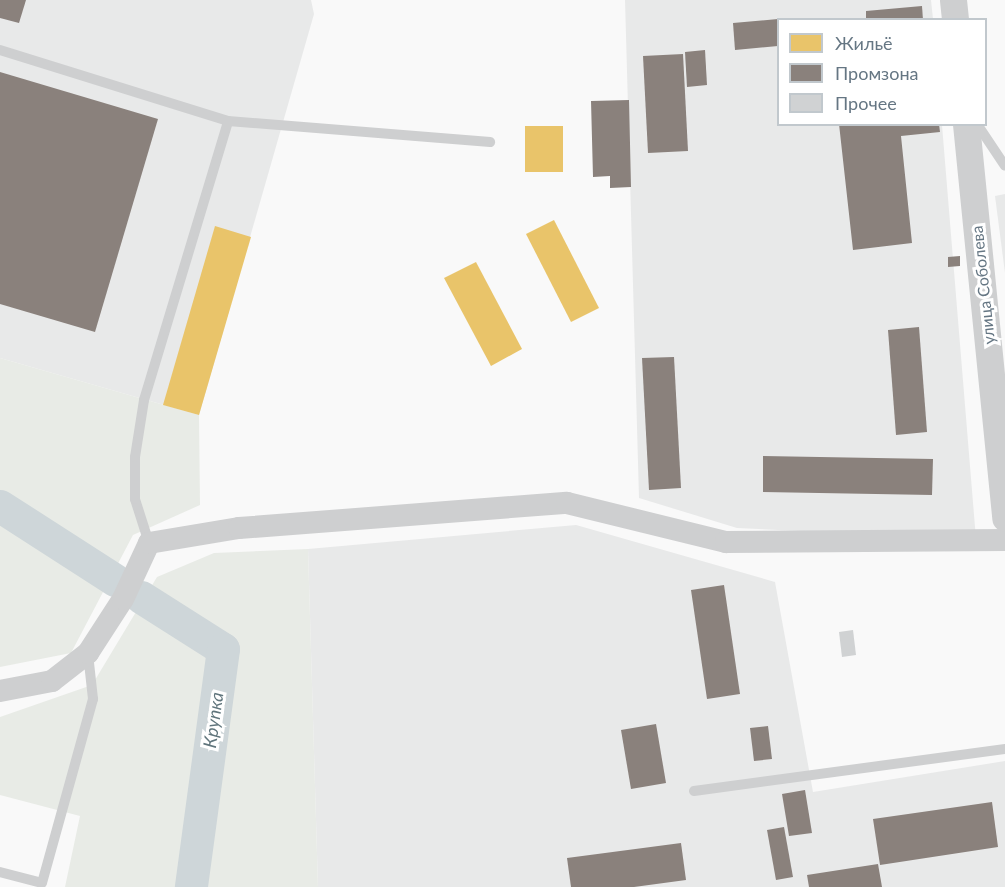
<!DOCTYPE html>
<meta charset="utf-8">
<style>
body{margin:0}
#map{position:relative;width:1005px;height:887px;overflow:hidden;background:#f9f9f9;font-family:Lato,sans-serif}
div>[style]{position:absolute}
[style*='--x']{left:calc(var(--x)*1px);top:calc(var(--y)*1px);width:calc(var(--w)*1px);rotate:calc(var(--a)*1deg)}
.built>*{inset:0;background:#e8e9e9}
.green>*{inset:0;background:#e8ebe6}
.homes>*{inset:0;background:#e9c46a}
.industry>*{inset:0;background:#8a817c}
.river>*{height:33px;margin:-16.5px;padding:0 16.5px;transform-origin:16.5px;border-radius:16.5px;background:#ced6d9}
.building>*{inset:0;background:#d0d2d3}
.service>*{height:10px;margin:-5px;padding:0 5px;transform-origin:5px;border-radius:5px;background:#cecfd0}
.minor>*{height:22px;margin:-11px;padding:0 11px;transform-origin:11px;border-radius:11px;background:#cecfd0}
.tertiary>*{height:27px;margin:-13.5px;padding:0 13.5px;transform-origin:13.5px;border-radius:13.5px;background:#cecfd0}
span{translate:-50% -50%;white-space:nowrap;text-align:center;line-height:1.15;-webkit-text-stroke:6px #fff;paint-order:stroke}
.street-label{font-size:16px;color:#657683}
.water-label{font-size:18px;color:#60757c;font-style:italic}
.legend{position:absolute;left:777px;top:18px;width:210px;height:108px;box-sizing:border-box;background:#fff;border:2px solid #c1c8cd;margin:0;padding:8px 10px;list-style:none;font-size:18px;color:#657683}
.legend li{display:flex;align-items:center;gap:12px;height:30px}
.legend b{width:30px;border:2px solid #c1c8cd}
</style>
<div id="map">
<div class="built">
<div style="clip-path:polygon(0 0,311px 0,314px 14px,199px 415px,0 358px)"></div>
<div style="clip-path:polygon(625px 0,931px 0,933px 19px,778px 20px,778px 124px,942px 125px,976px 539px,737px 528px,639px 498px)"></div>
<div style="clip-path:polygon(1005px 194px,1005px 273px,995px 196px)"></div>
<div style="clip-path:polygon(576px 525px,775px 582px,813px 792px,1005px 761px,1005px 887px,318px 887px,308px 549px)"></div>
</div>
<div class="green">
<div style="clip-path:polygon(0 358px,199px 415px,200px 505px,133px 535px,71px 653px,0 667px)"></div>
<div style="clip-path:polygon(308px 549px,318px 887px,65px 887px,80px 816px,0 795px,0 717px,92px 685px,157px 577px,214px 553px)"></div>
</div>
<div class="homes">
<div style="clip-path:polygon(525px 126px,563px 126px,563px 172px,525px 172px)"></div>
<div style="clip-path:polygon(554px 220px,599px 308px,571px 322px,526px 234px)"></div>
<div style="clip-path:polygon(215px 226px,251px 237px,199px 415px,163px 405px)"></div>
<div style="clip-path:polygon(476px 262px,522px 349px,491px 366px,444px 278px)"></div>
</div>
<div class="industry">
<div style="clip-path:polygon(0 0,26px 0,19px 23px,0 18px)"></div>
<div style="clip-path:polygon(922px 6px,923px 20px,866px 20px,866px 11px)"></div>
<div style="clip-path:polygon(778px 19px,778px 46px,735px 50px,733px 23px)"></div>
<div style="clip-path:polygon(705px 50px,707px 85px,687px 87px,685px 52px)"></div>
<div style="clip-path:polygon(683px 54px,688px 151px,648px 153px,643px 56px)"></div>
<div style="clip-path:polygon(0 72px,158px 119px,95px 332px,0 304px)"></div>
<div style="clip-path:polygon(629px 100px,631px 187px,610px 188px,610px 176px,593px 177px,591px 101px)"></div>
<div style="clip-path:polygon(839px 124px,939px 124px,940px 132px,901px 136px,912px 243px,853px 250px)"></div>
<div style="clip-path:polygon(960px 256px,960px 266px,948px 267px,948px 257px)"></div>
<div style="clip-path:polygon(919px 327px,927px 432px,896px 435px,888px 330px)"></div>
<div style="clip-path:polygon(674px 357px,681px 488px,649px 490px,642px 358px)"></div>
<div style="clip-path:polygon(763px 456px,933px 459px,932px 495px,763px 492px)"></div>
<div style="clip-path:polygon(724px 585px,740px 694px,707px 699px,691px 590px)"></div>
<div style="clip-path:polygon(656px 724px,666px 783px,631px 789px,621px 730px)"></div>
<div style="clip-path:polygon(768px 726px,772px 759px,754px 761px,750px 728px)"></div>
<div style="clip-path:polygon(805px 790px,812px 833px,789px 836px,782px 794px)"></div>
<div style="clip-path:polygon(992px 802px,998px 847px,880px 865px,873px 819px)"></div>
<div style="clip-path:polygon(784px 827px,793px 877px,776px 880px,767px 830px)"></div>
<div style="clip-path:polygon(681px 843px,686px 880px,634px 887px,571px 887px,567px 858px)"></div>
<div style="clip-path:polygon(878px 864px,882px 887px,809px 887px,807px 875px)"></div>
</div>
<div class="river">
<div style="--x:0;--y:506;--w:137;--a:32.8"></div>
<div style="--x:141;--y:597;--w:97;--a:32.4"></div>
<div style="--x:223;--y:649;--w:240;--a:97.7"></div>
</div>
<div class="building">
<div style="clip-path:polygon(853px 630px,856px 655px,842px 657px,839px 632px)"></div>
</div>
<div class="service">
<div style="--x:0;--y:50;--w:239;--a:17.3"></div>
<div style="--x:228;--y:121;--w:263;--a:4.6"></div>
<div style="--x:977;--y:124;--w:50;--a:56.3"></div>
<div style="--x:149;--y:543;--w:46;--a:-107.7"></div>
<div style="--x:135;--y:499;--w:42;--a:-90"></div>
<div style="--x:135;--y:457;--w:58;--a:-81"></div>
<div style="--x:144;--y:400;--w:291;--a:-73.2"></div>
<div style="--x:694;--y:791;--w:314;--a:-7.7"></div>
<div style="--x:0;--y:872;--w:43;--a:14.7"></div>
<div style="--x:42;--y:883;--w:191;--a:-74.5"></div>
<div style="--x:93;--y:699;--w:45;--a:-96.3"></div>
</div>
<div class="minor">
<div style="--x:0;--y:691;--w:53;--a:-10.9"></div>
<div style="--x:52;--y:681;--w:46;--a:-37.9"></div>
<div style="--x:88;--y:653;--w:64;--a:-57.1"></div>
<div style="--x:123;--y:599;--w:62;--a:-65.1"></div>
<div style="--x:149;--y:543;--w:91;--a:-9.5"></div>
<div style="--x:239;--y:528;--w:329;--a:-4.4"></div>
<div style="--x:567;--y:503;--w:164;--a:13.8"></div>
<div style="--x:726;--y:542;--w:279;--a:-0.4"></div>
</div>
<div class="tertiary">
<div style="--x:953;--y:0;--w:20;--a:84"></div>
<div style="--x:966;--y:124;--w:396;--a:84.3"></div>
</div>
<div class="street-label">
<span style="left:983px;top:285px;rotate:-96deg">улица Соболева</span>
</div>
<div class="water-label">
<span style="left:213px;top:720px;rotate:-82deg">Крупка</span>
</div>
<ul class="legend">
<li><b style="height:16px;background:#e9c46a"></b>Жильё</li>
<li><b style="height:16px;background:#8a817c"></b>Промзона</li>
<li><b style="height:16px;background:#d0d2d3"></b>Прочее</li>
</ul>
</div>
